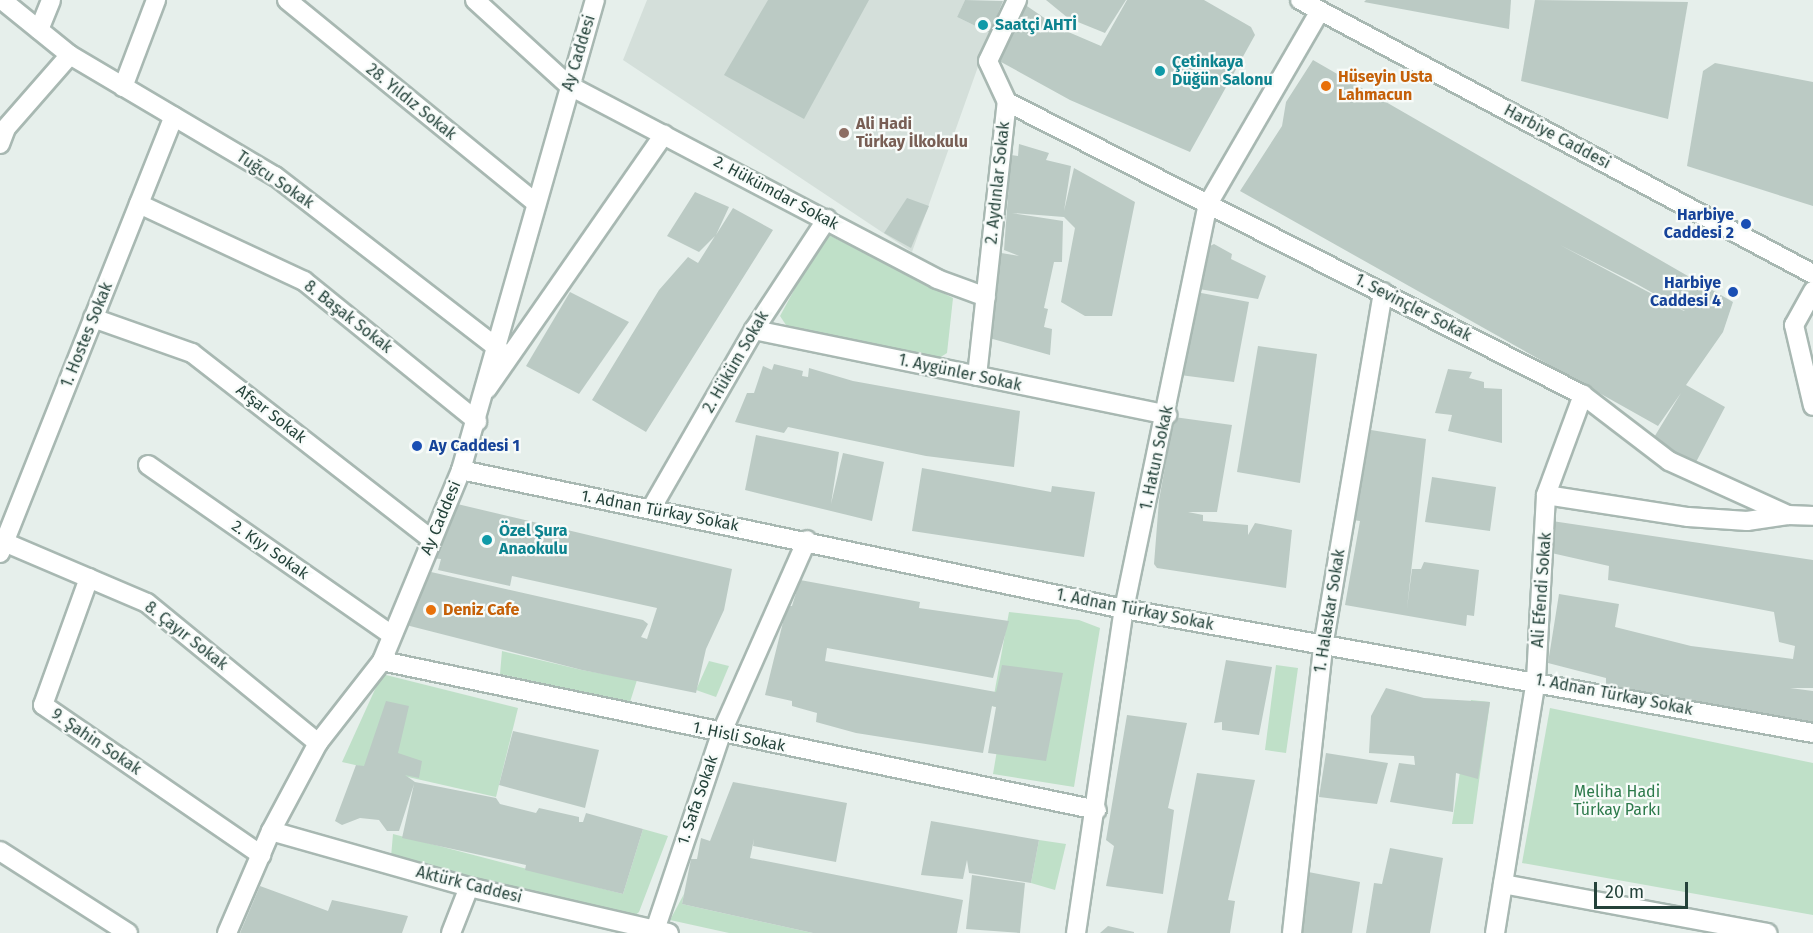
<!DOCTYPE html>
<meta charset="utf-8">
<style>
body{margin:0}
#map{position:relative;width:1813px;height:933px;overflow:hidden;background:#e6efeb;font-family:"Fira Sans",sans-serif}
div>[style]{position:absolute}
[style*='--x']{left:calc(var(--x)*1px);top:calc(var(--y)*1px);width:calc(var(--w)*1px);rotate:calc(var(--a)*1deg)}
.built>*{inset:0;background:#d4dfda}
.green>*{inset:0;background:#bfe0c8}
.building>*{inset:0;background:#bbcac4}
.roads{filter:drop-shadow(2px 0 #a8b8b2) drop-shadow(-2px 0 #a8b8b2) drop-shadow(0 2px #a8b8b2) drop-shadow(0 -2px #a8b8b2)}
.street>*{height:18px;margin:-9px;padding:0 9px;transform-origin:9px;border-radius:9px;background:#fff}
.secondary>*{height:18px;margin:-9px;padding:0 9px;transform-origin:9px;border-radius:9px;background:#fff}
.dots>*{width:16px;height:16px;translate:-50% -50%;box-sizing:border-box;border:3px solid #f7fbf9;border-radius:50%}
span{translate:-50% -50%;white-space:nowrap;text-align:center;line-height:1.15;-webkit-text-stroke:4.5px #f7fbf9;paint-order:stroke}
.culture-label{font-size:16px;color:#0d838f;font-weight:700}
.left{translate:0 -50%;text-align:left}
.street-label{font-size:16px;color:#24423a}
.food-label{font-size:16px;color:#c56008;font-weight:700}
.education-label{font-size:16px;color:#785e54;font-weight:700}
.transit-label{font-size:16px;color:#164399;font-weight:700}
.right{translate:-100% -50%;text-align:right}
.park-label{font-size:16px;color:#2d7a4b}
.scale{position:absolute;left:1594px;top:882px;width:94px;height:27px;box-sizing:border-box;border:3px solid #24423a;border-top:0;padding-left:8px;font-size:18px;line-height:21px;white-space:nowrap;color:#24423a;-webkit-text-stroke:4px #f7fbf9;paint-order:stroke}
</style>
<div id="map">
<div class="built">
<div style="clip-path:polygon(647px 0,965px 0,957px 17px,990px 33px,912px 252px,623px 60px)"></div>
</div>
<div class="green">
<div style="clip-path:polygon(825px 233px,953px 298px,947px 353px,936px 360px,786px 325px,780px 316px)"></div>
<div style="clip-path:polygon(1009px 612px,1079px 620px,1100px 628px,1074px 787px,993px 774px,1004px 709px,992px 706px)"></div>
<div style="clip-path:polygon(502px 651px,582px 670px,637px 680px,630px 702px,500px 674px)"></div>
<div style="clip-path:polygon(709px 661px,729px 666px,716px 697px,696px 690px)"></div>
<div style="clip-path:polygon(1276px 665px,1298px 668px,1286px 753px,1265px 750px)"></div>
<div style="clip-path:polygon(382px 674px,518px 708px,496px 797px,342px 762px)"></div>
<div style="clip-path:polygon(1471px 700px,1490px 702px,1473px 824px,1452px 824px)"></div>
<div style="clip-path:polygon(1550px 708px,1813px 763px,1813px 915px,1522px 863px)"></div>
<div style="clip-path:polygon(643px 829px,668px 836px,639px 912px,632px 918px,391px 857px,393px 834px,623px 894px)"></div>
<div style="clip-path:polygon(1039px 840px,1066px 844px,1055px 890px,1031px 883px)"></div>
<div style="clip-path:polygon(684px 894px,682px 904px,813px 933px,729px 933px,670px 920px)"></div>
</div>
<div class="building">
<div style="clip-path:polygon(768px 0,869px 0,804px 119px,724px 75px)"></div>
<div style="clip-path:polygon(965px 0,1003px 1px,990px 33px,957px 17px)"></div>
<div style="clip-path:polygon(1046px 0,1126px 0,1105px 33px,1068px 18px)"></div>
<div style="clip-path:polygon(1127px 0,1204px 0,1251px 27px,1255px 35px,1190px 152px,1070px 100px,992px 57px,1024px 4px,1059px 28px,1101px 46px)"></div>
<div style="clip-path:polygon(1366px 0,1511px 0,1509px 29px,1364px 2px)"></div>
<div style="clip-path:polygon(1535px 0,1688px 2px,1668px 119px,1521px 81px)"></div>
<div style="clip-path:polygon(evenodd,1313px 60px,1733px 302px,1723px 332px,1686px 385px,1725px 407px,1695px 464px,1653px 439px,1681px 393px,1658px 426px,1240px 191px,1282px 126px,1286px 102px,1313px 60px,1560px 245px,1635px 283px,1685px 311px,1684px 311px,1560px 245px)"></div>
<div style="clip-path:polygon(1715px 63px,1813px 82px,1813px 206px,1687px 166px,1703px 71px)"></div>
<div style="clip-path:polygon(1019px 144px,1049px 153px,1046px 160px,1071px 166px,1064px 211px,1074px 168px,1135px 202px,1112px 316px,1085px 316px,1061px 302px,1075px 228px,1064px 217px,1012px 213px,1063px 221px,1062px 262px,1054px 262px,1044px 308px,1048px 309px,1044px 327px,1052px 329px,1050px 355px,982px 336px,995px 252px,1019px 256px,1004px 250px,1011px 155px,1018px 156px)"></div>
<div style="clip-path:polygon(695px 192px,729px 207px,716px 235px,733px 208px,773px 230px,646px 432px,592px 400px,659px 290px,688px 257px,698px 263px,715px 236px,699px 252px,667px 236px)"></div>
<div style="clip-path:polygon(907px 198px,929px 206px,911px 248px,884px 233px)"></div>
<div style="clip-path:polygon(1214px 244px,1232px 254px,1231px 259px,1266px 276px,1258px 299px,1199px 289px,1206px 248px)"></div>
<div style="clip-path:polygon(570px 292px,629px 322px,579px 394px,526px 366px)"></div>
<div style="clip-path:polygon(1196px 292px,1249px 302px,1234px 382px,1180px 375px)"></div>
<div style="clip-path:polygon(1258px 346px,1317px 354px,1300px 483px,1237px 472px)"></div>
<div style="clip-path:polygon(774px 364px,803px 371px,802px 376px,808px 377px,809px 368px,853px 381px,1020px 411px,1014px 467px,926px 456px,788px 427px,784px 433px,735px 422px,747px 393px,754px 393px,763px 366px,772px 370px)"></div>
<div style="clip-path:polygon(1448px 369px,1472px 372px,1469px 378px,1484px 382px,1484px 388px,1502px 389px,1502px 443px,1448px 431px,1452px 415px,1435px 413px)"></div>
<div style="clip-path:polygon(1174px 417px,1232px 425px,1217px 512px,1188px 512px,1203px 515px,1203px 521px,1248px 525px,1248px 535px,1255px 523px,1292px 530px,1286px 588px,1157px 568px,1154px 564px,1159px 500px)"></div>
<div style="clip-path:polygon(1371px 430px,1426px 439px,1407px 608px,1412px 569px,1421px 569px,1424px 562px,1479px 570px,1474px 616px,1467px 615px,1466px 626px,1345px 605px,1360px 521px,1353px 520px)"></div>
<div style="clip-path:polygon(756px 435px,839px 452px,831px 504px,843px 453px,884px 462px,872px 521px,745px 490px)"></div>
<div style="clip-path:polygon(922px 468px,1051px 492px,1052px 486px,1095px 492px,1084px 557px,912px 531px)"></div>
<div style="clip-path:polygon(1432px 477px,1496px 487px,1490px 531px,1425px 522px)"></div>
<div style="clip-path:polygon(453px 503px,732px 569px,724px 610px,706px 649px,696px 693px,582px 670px,406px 625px,431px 572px,643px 620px,648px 624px,641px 637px,647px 639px,657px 608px,512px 576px,510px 586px,438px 570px,441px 559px,430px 558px)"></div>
<div style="clip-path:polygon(1552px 521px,1813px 560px,1813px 688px,1790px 688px,1813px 691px,1813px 727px,1606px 686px,1606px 678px,1548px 663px,1559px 594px,1619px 604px,1615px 627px,1691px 646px,1793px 659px,1795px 646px,1779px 642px,1774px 612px,1608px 580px,1609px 566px,1547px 552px)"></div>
<div style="clip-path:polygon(800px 580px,920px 602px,919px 608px,1009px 621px,993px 678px,827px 648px,825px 661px,996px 692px,1002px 665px,1063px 673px,1046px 761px,988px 753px,996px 707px,992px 706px,983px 753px,856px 733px,816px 722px,817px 713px,792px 706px,792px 701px,765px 695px,787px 606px,792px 606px)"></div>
<div style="clip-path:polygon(1226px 660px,1272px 667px,1259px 735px,1222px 730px,1222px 722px,1214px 723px)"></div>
<div style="clip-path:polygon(1386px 688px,1424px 698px,1490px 702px,1478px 779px,1456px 773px,1453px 812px,1390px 802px,1399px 763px,1415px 765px,1414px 756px,1369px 753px,1371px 716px)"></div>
<div style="clip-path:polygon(386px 701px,409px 706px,398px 753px,422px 761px,419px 778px,405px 775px,415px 782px,496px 798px,500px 804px,536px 813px,539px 808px,579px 817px,579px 822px,583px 822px,586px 813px,643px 829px,623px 894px,525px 870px,526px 865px,402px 838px,414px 784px,399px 831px,387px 831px,379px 820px,360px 818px,342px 825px,335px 821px,356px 765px,364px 766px)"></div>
<div style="clip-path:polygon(1127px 715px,1187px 723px,1168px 808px,1174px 810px,1163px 894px,1106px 886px,1114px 846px,1106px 840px)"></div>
<div style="clip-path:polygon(513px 731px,599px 750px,585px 808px,499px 785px)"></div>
<div style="clip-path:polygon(1326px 753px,1388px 763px,1377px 804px,1319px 797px)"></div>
<div style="clip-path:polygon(1197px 773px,1255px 780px,1228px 900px,1235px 901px,1230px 933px,1167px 933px)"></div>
<div style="clip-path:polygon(733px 782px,847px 803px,836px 862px,753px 846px,754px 839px,750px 858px,963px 900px,957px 933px,813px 933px,682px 904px,691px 859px,697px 859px,701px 838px,710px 841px)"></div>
<div style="clip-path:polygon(931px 821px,1039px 840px,1031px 883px,969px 873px,967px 860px,963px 879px,921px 875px)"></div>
<div style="clip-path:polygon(1390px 848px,1443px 858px,1430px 933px,1366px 933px,1374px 883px,1382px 884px)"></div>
<div style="clip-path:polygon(1298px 870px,1360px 882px,1352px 933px,1287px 933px)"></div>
<div style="clip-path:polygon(972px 875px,1025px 883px,1020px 933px,966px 929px)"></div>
<div style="clip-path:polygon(260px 886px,328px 911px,332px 900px,408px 916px,402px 933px,240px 933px)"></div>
<div style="clip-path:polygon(1108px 926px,1134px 932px,1134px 933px,1100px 933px)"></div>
</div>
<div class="roads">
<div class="street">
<div style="--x:2;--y:0;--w:87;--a:39"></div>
<div style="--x:70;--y:55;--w:238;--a:30.6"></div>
<div style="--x:275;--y:176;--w:283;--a:37.7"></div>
<div style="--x:287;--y:0;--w:321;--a:39.2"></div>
<div style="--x:475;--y:0;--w:126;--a:42.4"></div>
<div style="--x:568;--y:85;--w:417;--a:27.7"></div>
<div style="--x:937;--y:279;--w:52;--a:20.2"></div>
<div style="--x:39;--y:30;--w:32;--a:-68"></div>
<div style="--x:123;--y:87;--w:93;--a:-69.2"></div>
<div style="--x:1007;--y:102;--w:646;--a:26.96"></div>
<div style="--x:1583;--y:395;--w:108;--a:37.5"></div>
<div style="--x:1669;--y:461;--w:131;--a:24.4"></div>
<div style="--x:1788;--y:515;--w:25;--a:2"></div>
<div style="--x:0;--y:144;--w:17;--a:-69"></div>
<div style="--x:6;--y:128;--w:97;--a:-48.8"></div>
<div style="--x:139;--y:204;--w:182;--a:25"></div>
<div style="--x:304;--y:281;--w:223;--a:39"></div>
<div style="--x:1813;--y:291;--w:39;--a:119"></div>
<div style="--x:1794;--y:325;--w:83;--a:76.8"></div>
<div style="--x:93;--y:318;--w:105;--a:19.5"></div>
<div style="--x:192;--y:353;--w:304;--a:37.9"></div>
<div style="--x:754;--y:330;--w:422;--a:11.6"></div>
<div style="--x:977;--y:376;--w:276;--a:-83.8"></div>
<div style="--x:1007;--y:102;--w:45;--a:-114.9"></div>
<div style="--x:988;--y:61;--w:68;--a:-64.6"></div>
<div style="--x:487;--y:389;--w:310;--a:-55.2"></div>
<div style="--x:148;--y:465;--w:297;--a:34.9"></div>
<div style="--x:461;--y:470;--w:677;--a:11.84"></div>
<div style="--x:1124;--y:609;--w:700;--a:10.2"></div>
<div style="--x:1546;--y:495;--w:144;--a:8.8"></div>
<div style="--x:1688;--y:517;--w:59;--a:3.9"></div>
<div style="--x:1747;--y:521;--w:41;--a:-8.3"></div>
<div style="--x:651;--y:509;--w:207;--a:-60.1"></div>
<div style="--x:754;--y:330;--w:133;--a:-56.7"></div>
<div style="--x:4;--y:542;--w:155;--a:23.1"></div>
<div style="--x:147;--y:603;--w:221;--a:39.3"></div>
<div style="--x:0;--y:553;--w:470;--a:-68.3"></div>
<div style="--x:89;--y:578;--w:135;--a:109.9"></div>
<div style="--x:43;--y:705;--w:265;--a:34.5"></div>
<div style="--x:382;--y:661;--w:730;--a:11.77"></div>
<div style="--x:0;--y:851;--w:152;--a:32.6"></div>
<div style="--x:1503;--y:884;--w:269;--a:10.5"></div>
<div style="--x:655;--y:930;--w:207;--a:-71.4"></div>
<div style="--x:721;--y:734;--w:212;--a:-66.1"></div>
<div style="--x:451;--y:933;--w:49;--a:-68.6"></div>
<div style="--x:1076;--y:933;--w:328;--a:-81.6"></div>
<div style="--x:1124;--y:609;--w:414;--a:-78.3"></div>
<div style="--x:1208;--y:204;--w:223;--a:-59.9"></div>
<div style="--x:1292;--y:933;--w:288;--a:-83.8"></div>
<div style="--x:1323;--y:647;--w:360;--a:-80.4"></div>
<div style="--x:1495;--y:933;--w:256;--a:-80.8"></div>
<div style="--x:1536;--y:680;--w:185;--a:-86.9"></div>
<div style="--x:1546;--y:495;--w:107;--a:-69.7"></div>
</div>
<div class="secondary">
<div style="--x:1300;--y:0;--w:582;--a:28.11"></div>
<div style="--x:271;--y:831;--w:206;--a:15.8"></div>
<div style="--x:469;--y:887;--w:205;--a:13"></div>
<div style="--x:227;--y:933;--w:111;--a:-66.7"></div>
<div style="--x:271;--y:831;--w:100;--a:-61.9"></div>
<div style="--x:318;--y:743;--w:104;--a:-52"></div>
<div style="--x:382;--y:661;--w:207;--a:-67.5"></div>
<div style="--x:461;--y:470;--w:489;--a:-74.1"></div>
</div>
</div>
<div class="dots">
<div style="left:983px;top:25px;background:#0f9aa8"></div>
<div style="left:1160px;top:71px;background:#0f9aa8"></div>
<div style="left:1326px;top:86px;background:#e8710a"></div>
<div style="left:844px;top:133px;background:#8d6e63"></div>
<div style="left:1746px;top:224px;background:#1a4fb4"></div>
<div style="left:1733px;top:292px;background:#1a4fb4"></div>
<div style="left:417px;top:446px;background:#1a4fb4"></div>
<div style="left:487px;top:540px;background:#0f9aa8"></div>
<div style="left:431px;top:610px;background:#e8710a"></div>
</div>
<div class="culture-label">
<span class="left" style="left:995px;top:25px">Saatçi AHTİ</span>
<span class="left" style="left:1172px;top:71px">Çetinkaya<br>Düğün Salonu</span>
<span class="left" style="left:499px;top:540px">Özel Şura<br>Anaokulu</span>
</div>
<div class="street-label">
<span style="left:579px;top:53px;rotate:-73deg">Ay Caddesi</span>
<span style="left:411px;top:102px;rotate:39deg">28. Yıldız Sokak</span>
<span style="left:1557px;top:137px;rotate:28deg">Harbiye Caddesi</span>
<span style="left:275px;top:180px;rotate:34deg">Tuğcu Sokak</span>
<span style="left:998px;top:183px;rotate:-84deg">2. Aydınlar Sokak</span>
<span style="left:776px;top:193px;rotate:28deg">2. Hükümdar Sokak</span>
<span style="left:1413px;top:308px;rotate:27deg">1. Sevinçler Sokak</span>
<span style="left:348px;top:317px;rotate:38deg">8. Başak Sokak</span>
<span style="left:87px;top:335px;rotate:-68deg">1. Hostes Sokak</span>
<span style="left:736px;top:362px;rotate:-60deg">2. Hüküm Sokak</span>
<span style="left:960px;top:373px;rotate:12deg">1. Aygünler Sokak</span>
<span style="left:271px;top:414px;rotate:38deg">Afşar Sokak</span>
<span style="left:1157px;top:458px;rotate:-78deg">1. Hatun Sokak</span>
<span style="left:660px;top:511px;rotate:11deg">1. Adnan Türkay Sokak</span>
<span style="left:441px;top:518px;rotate:-67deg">Ay Caddesi</span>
<span style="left:270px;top:550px;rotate:35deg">2. Kıyı Sokak</span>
<span style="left:1542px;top:590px;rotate:-86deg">Ali Efendi Sokak</span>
<span style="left:1135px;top:610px;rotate:11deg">1. Adnan Türkay Sokak</span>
<span style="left:1330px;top:611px;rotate:-81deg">1. Halaskar Sokak</span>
<span style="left:186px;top:636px;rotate:38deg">8. Çayır Sokak</span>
<span style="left:1614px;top:695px;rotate:11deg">1. Adnan Türkay Sokak</span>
<span style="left:739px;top:737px;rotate:12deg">1. Hisli Sokak</span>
<span style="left:96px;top:742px;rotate:34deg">9. Şahin Sokak</span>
<span style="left:698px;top:800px;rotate:-71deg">1. Safa Sokak</span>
<span style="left:469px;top:885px;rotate:14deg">Aktürk Caddesi</span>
</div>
<div class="food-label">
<span class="left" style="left:1338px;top:86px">Hüseyin Usta<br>Lahmacun</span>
<span class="left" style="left:443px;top:610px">Deniz Cafe</span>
</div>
<div class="education-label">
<span class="left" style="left:856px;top:133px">Ali Hadi<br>Türkay İlkokulu</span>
</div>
<div class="transit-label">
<span class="right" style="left:1734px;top:224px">Harbiye<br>Caddesi 2</span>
<span class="right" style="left:1721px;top:292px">Harbiye<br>Caddesi 4</span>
<span class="left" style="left:429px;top:446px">Ay Caddesi 1</span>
</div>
<div class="park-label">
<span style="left:1617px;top:801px">Meliha Hadi<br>Türkay Parkı</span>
</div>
<div class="scale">20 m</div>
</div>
